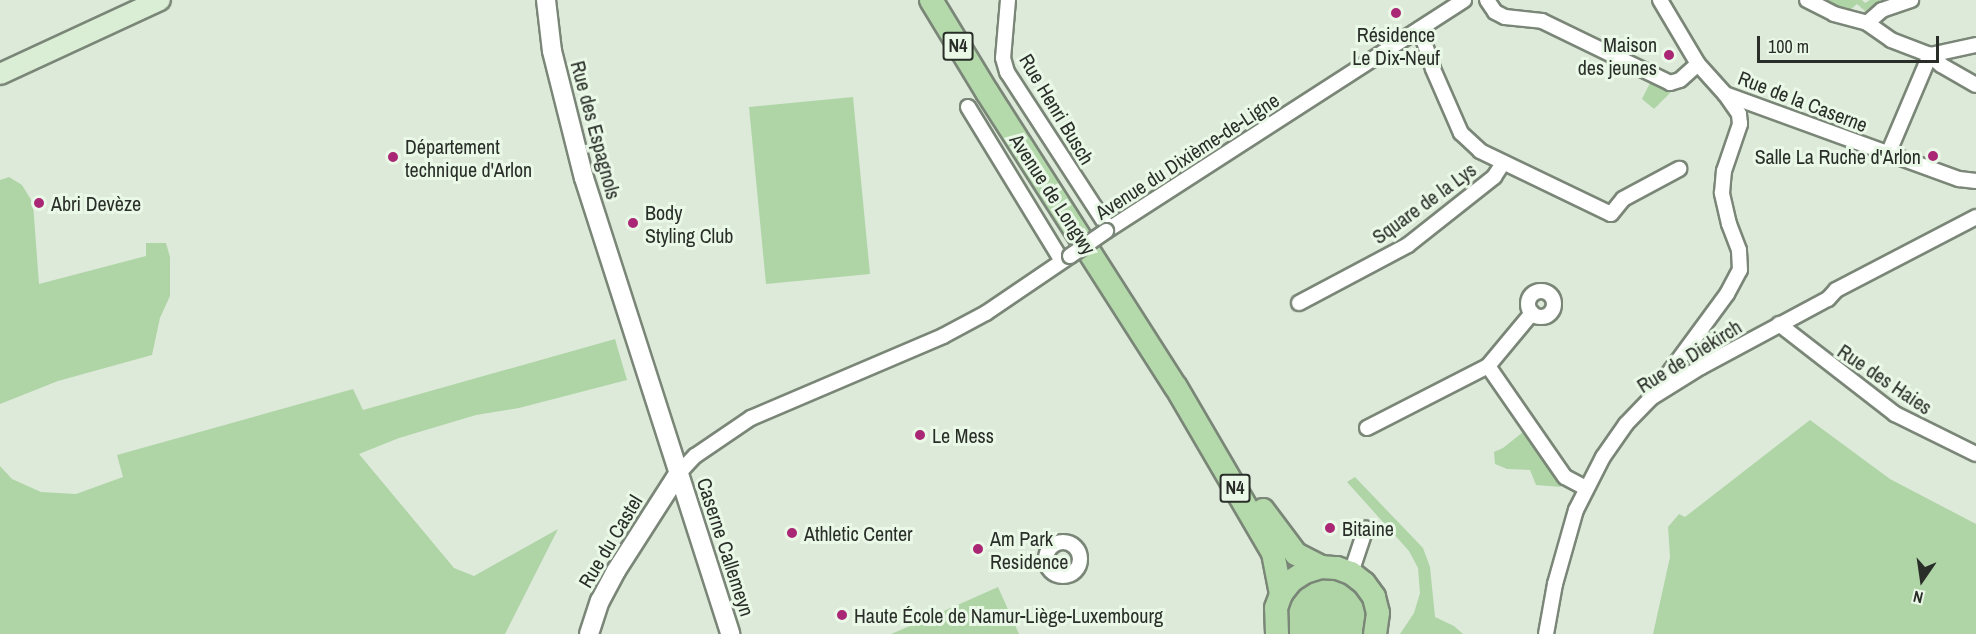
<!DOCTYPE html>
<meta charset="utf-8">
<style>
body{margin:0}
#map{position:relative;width:1976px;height:634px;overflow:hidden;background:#ddeada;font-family:"Archivo Narrow",sans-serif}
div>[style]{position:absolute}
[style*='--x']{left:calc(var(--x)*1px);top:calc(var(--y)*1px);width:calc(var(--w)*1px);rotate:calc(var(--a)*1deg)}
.green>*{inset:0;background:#afd5a6}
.roads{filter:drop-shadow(2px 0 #7a8677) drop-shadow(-2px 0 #7a8677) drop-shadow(0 2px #7a8677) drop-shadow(0 -2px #7a8677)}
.minor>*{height:14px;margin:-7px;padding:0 7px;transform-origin:7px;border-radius:7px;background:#fff}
.minor>.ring{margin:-7px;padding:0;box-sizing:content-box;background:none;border:14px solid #fff;border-radius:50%}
.tertiary>*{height:18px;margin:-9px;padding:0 9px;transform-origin:9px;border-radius:9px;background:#fff}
.secondary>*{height:20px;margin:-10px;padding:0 10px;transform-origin:10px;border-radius:10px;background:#daedd5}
.primary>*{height:22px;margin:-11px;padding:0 11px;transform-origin:11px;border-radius:11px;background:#b4daab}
.bridges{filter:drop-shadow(2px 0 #7a8677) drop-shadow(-2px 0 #7a8677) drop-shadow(0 2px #7a8677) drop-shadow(0 -2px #7a8677)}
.minor-bridge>*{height:14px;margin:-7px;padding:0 7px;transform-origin:7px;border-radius:7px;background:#fff}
.dots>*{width:16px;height:16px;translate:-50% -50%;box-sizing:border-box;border:3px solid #eaf8e7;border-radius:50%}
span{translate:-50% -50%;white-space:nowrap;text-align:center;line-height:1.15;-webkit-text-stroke:6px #eaf8e7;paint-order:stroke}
.shield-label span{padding:2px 4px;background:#eaf8e7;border:2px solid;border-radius:4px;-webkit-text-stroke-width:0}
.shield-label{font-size:18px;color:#292e28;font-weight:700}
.poi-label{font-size:20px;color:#292e28}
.right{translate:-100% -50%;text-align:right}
.left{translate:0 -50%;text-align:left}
.street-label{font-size:20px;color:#292e28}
.north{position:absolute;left:1892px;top:550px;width:60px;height:60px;-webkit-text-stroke:4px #eaf8e7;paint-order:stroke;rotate:193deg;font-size:16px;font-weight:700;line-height:24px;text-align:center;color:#292e28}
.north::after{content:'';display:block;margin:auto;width:21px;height:27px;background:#292e28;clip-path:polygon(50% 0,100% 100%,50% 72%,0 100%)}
.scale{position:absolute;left:1757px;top:36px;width:182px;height:27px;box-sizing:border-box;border:3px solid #292e28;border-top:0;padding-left:8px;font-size:18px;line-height:21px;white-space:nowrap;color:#292e28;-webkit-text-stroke:4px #eaf8e7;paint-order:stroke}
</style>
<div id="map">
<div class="green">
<div style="clip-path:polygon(1820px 0,1862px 0,1865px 3px,1870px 0,1881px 0,1865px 11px,1857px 4px,1850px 10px,1846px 7px,1837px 8px)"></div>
<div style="clip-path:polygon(1651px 81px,1671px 92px,1654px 109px,1642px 99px)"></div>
<div style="clip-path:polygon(853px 97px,870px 274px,766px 284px,749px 107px)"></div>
<div style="clip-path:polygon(9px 177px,22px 185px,33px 203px,39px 284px,146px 256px,146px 243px,166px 243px,170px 257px,170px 296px,160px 318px,152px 355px,58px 381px,0 404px,0 180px)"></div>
<div style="clip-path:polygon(615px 339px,627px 380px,519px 408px,476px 415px,399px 438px,359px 454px,454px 568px,474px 576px,558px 529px,505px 634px,0 634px,0 466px,12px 479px,41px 492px,76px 494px,123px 477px,117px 455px,353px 389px,363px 410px)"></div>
<div style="clip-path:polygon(1810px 420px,1890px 479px,1976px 524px,1976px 634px,1653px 634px,1670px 557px,1668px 527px,1679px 514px,1685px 517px)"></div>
<div style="clip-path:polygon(1523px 432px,1561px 487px,1536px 485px,1530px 470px,1507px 469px,1495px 464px,1494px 452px,1503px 448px)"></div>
<div style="clip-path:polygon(1355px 477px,1423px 548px,1430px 567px,1435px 617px,1454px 626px,1463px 634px,1400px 634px,1414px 613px,1420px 593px,1418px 568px,1409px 551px,1347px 482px)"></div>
<div style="clip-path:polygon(1328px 579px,1343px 583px,1356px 592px,1364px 605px,1366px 621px,1363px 634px,1289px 634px,1286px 617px,1290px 602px,1299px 589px,1312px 581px)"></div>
<div style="clip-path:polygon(998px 587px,1019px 634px,891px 634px,917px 623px)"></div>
</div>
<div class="roads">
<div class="minor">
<div style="--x:1008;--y:0;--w:58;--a:94.9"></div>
<div style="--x:1003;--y:58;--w:15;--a:74"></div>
<div style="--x:1007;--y:72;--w:187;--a:57"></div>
<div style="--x:1487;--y:0;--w:14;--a:56"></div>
<div style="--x:1495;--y:12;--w:11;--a:27"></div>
<div style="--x:1505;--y:17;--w:37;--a:6"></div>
<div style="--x:1542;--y:21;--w:142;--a:25.8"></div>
<div style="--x:1670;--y:83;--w:10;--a:-17"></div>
<div style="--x:1680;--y:80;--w:24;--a:-42"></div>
<div style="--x:1660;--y:0;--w:74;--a:59.3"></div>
<div style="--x:1698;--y:64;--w:40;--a:48"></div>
<div style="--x:1725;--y:94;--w:249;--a:20"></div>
<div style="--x:1959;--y:179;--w:17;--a:7"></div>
<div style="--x:1807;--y:0;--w:30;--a:27"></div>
<div style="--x:1834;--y:14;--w:34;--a:15"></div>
<div style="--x:1867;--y:23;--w:29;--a:35"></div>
<div style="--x:1891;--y:40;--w:42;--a:21"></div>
<div style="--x:1930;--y:55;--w:15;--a:42"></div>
<div style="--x:1941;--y:65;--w:40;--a:29.7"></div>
<div style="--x:1867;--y:23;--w:20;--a:-41"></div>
<div style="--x:1882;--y:10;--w:31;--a:-19"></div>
<div style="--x:1420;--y:29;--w:42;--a:72"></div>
<div style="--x:1433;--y:69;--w:70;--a:66.4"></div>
<div style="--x:1461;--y:133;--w:26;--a:43"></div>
<div style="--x:1480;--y:151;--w:145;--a:25.7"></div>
<div style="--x:1611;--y:214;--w:19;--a:-51"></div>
<div style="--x:1623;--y:199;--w:64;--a:-28.2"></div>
<div style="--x:1930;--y:55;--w:47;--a:-12.3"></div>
<div style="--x:968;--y:107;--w:180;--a:58.6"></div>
<div style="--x:1888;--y:154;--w:108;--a:-67"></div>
<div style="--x:1106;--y:231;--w:426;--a:-32.8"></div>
<div class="ring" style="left:1528px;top:291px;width:12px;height:12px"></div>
<div style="--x:1299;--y:303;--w:123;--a:-28"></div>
<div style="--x:1408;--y:245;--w:110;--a:-38.3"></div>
<div style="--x:1494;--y:177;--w:17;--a:-57"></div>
<div style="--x:1779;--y:324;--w:147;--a:37.8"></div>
<div style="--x:1895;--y:414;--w:90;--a:26.3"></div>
<div style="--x:1488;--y:366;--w:135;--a:55.3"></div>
<div style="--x:1565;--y:477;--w:24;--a:28"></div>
<div style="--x:1655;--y:392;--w:122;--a:-53.7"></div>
<div style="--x:1727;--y:294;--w:27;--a:-62"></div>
<div style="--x:1740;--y:270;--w:20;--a:-93"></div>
<div style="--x:1739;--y:250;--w:28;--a:-111"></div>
<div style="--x:1729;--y:224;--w:32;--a:-103"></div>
<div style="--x:1722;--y:193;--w:22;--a:-85"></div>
<div style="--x:1724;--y:171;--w:50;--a:-71.2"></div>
<div style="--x:1740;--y:124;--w:10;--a:-96"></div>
<div style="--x:1739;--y:114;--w:24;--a:-125"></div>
<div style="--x:1367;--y:428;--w:136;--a:-27.1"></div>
<div style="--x:1488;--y:366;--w:69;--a:-50.3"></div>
<div style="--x:678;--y:474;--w:25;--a:-47"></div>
<div style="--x:695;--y:456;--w:68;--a:-34.2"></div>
<div style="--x:751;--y:418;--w:209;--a:-23.1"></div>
<div style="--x:943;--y:336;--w:49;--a:-28.1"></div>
<div style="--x:986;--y:313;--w:102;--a:-34.2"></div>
<div class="ring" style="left:1046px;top:542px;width:20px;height:20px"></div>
<div style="--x:1351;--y:573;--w:47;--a:-71.6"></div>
<div style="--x:1546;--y:634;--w:51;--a:-79.8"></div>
<div style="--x:1555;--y:584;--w:77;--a:-74.2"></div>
<div style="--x:1576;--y:510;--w:59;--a:-63"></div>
<div style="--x:1603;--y:457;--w:40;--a:-55.1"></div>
<div style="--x:1626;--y:424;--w:36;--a:-46"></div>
<div style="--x:1651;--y:398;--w:59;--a:-31.8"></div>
<div style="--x:1701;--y:367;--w:144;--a:-28.2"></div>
<div style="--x:1828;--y:299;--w:12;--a:-48"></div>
<div style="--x:1836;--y:290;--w:158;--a:-27.5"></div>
</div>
<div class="tertiary">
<div style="--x:546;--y:0;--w:51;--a:83.3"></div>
<div style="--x:552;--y:51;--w:131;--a:75.9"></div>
<div style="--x:584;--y:178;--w:479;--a:72.2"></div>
<div style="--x:589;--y:634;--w:35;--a:-72"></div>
<div style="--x:600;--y:601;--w:34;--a:-62"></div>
<div style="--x:616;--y:571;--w:115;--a:-57.4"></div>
</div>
<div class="secondary">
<div style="--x:0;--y:74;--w:176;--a:-24.8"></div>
</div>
<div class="primary">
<div style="--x:931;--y:0;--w:108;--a:58.7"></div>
<div style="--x:987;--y:92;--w:350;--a:57.4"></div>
<div style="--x:1176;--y:387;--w:192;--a:59.7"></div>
<div style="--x:1273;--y:553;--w:42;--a:79"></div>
<div style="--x:1263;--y:510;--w:55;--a:53.1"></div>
<div style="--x:1296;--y:554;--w:28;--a:27"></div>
<div style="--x:1277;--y:634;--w:26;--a:-92"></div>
<div style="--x:1276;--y:608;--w:15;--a:-70"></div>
<div style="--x:1281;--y:594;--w:16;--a:-52"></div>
<div style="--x:1291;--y:581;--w:17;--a:-33"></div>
<div style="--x:1305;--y:572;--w:17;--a:-17"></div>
<div style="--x:1321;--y:567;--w:16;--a:4"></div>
<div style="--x:1337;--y:568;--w:15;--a:20"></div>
<div style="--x:1351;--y:573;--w:16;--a:38"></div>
<div style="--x:1364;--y:583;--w:17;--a:54"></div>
<div style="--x:1374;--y:597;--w:16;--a:76"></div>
<div style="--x:1378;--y:613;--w:21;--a:98"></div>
</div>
</div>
<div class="bridges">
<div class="minor-bridge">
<div style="--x:1070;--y:256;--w:44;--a:-34.8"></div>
</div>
</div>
<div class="dots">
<div style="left:1396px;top:13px;background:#a92774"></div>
<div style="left:1669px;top:55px;background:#a92774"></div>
<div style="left:1933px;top:156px;background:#a92774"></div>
<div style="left:393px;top:157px;background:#a92774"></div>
<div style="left:39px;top:203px;background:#a92774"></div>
<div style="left:633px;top:223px;background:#a92774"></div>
<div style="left:920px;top:435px;background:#a92774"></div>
<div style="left:1330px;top:528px;background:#a92774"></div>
<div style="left:792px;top:533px;background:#a92774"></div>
<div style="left:978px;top:549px;background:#a92774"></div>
<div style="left:842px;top:615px;background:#a92774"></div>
</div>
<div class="shield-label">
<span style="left:958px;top:46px">N4</span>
<span style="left:1235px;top:488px">N4</span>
</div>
<div class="poi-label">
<span style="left:1396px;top:46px">Résidence<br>Le Dix-Neuf</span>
<span class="right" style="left:1657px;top:56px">Maison<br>des jeunes</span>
<span class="left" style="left:405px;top:158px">Département<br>technique d'Arlon</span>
<span class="right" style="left:1921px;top:156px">Salle La Ruche d'Arlon</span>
<span class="left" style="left:51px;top:203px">Abri Devèze</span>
<span class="left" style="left:645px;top:224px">Body<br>Styling Club</span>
<span class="left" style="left:932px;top:435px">Le Mess</span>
<span class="left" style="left:1342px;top:528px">Bitaine</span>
<span class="left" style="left:804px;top:533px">Athletic Center</span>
<span class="left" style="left:990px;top:550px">Am Park<br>Residence</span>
<span class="left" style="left:854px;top:615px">Haute École de Namur-Liège-Luxembourg</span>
</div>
<div class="street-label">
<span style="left:1803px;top:101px;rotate:21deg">Rue de la Caserne</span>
<span style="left:1057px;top:109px;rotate:59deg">Rue Henri Busch</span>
<span style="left:596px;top:130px;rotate:75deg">Rue des Espagnols</span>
<span style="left:1187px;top:156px;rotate:-33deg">Avenue du Dixième-de-Ligne</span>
<span style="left:1053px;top:194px;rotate:57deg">Avenue de Longwy</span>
<span style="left:1424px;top:203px;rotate:-36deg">Square de la Lys</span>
<span style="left:1689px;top:356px;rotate:-32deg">Rue de Diekirch</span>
<span style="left:1885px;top:379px;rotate:34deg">Rue des Haies</span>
<span style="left:610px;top:541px;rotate:-59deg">Rue du Castel</span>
<span style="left:726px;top:547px;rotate:72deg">Caserne Callemeyn</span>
</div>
<div class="north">N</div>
<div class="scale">100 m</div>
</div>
